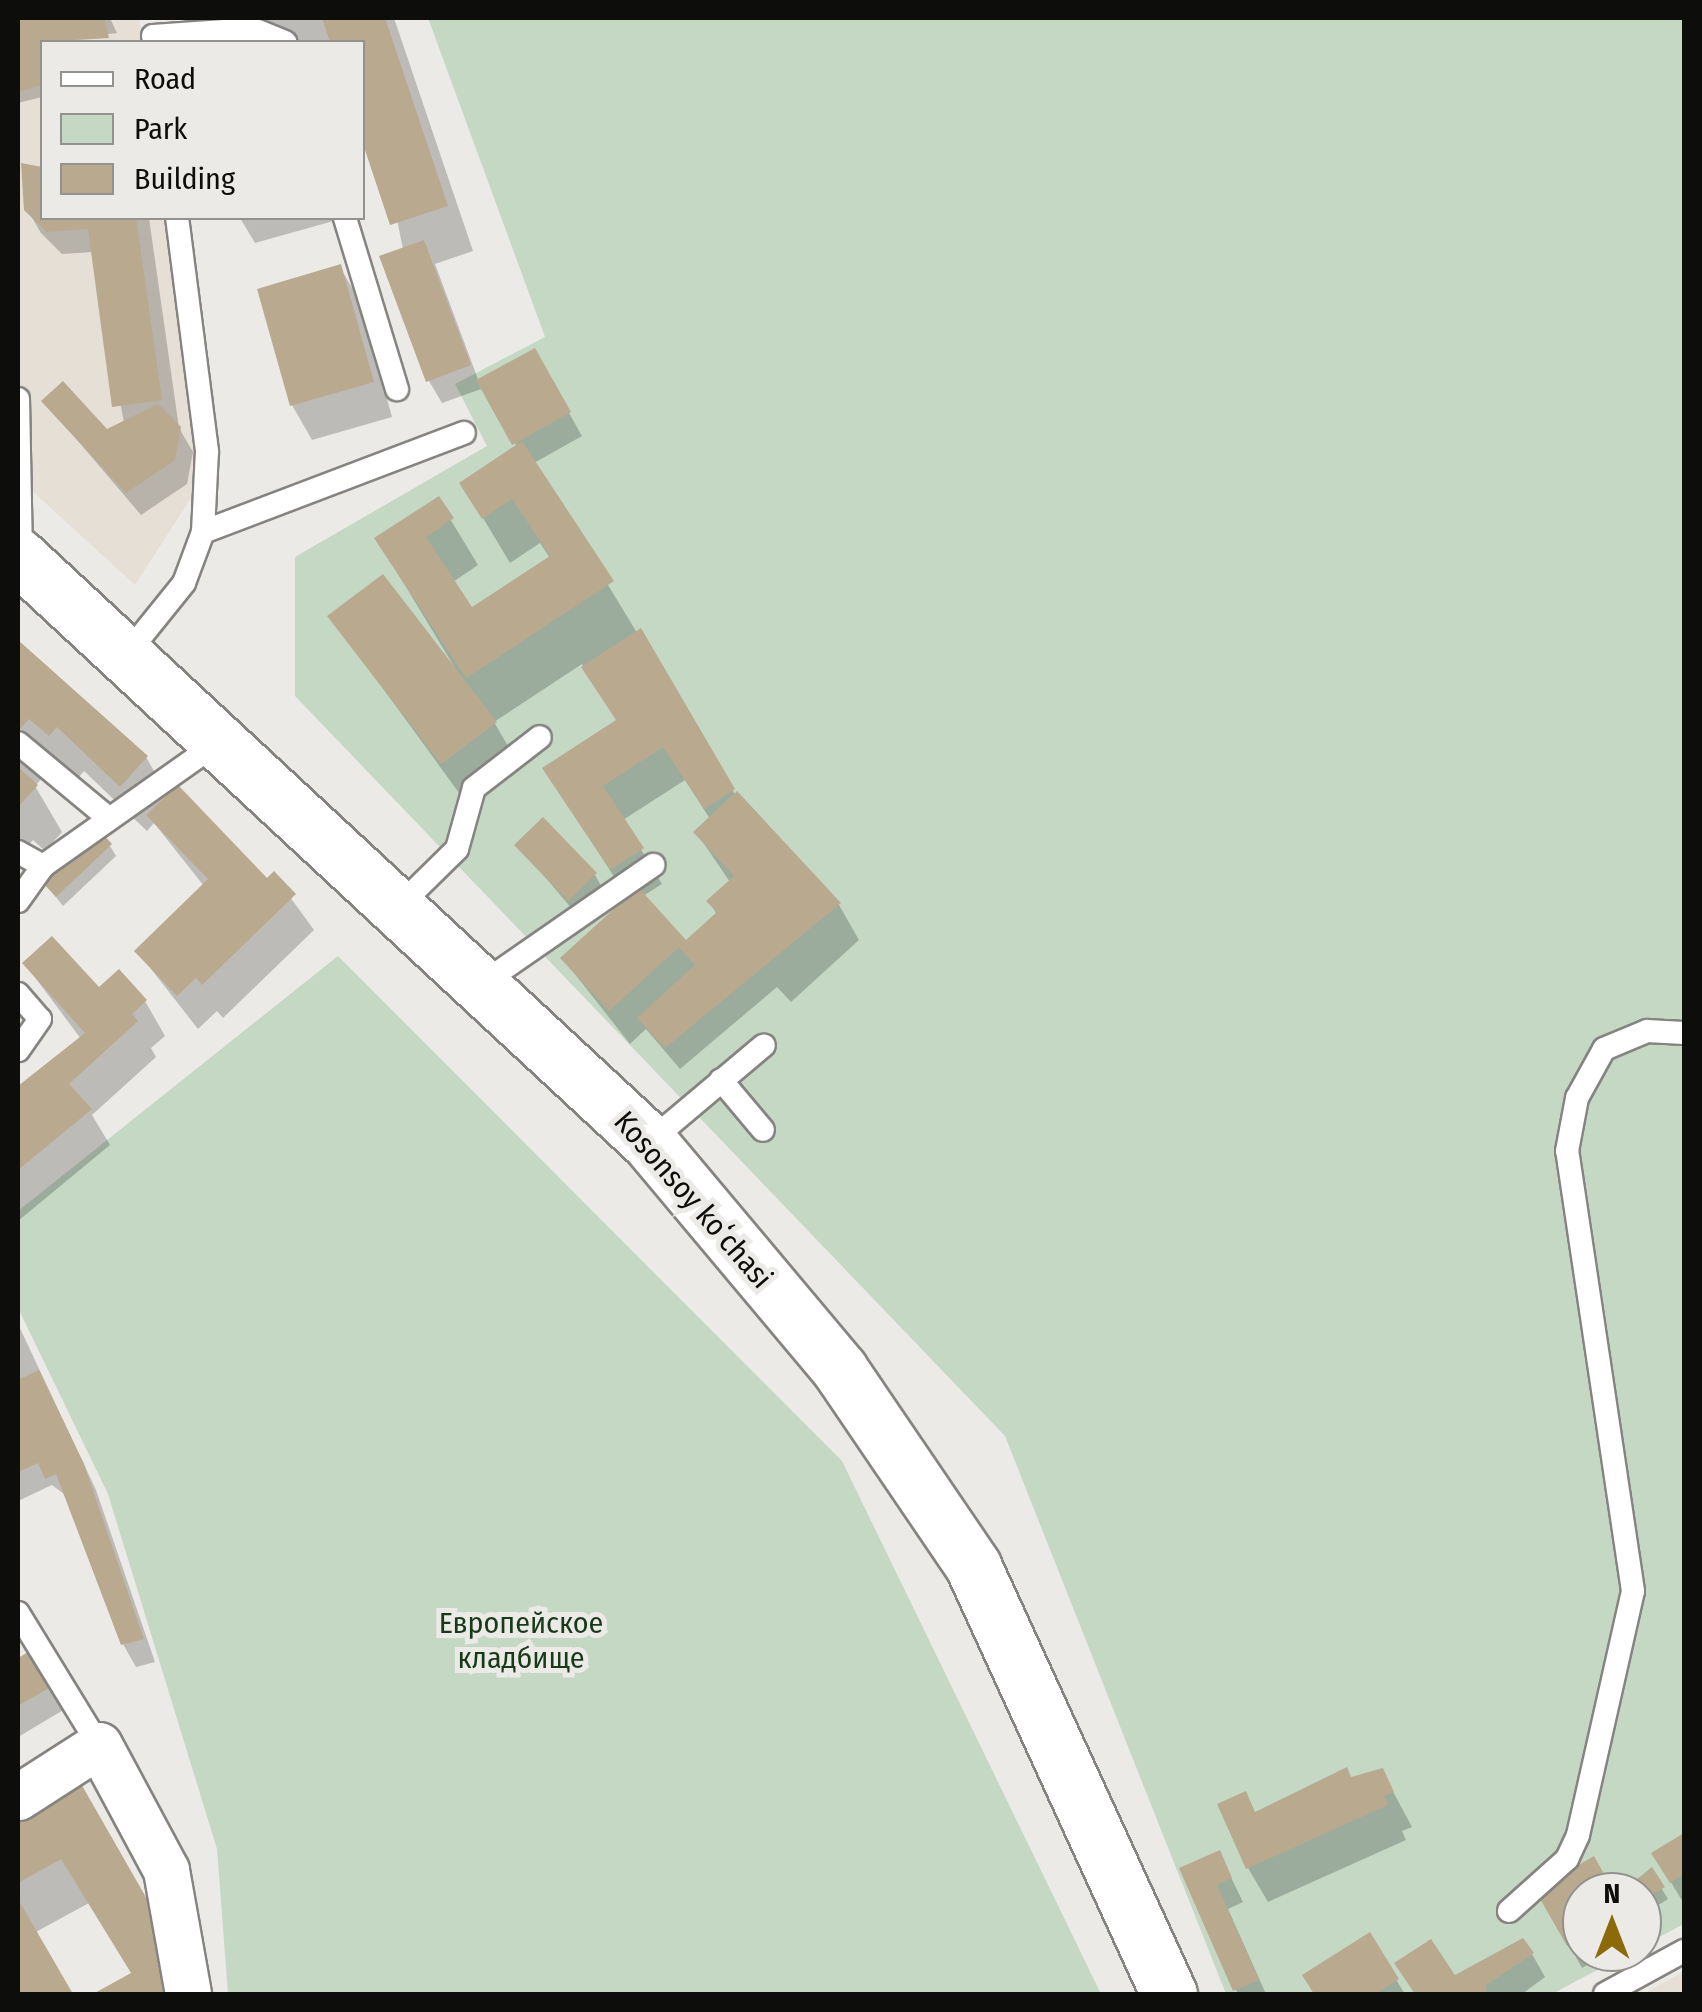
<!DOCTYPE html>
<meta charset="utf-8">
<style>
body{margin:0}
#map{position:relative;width:1702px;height:2012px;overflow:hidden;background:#eceae7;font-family:"Fira Sans Condensed",sans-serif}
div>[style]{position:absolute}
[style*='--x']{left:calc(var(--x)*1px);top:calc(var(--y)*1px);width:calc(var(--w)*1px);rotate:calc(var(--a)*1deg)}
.built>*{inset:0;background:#e5dfd5}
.green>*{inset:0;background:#c4d8c4}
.shadow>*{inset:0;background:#0003}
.building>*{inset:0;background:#b9a98f}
.roads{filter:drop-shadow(2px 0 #868481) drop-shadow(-2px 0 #868481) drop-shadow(0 2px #868481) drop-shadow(0 -2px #868481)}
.service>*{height:22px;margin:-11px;padding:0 11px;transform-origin:11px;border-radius:11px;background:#fff}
.minor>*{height:45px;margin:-22.5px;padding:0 22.5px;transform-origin:22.5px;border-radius:22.5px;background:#fff}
.secondary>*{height:55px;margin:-27.5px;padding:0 27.5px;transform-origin:27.5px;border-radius:27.5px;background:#fff}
span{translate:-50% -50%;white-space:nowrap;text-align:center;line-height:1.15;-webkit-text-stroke:10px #eceae7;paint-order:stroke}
.street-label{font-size:30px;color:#0d0d0c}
.park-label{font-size:30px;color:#173a19}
.frame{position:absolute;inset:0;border:20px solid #0d0d0c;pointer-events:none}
.legend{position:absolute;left:40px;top:40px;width:325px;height:180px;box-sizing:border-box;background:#eceae7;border:2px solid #93928f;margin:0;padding:12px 18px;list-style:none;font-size:30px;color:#0d0d0c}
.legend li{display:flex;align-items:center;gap:20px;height:50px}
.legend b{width:50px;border:2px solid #93928f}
.north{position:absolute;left:1562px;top:1872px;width:100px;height:100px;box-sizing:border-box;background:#eceae7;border:2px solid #93928f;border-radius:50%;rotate:0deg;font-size:28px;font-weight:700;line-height:40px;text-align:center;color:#0d0d0c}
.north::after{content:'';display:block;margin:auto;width:35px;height:45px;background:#8c6909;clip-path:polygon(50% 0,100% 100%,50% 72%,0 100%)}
</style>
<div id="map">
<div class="built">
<div style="clip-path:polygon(18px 18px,139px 18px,142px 42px,42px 42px,42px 218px,164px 218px,198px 487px,135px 585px,18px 478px)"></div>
<div style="clip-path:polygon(1684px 1971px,1684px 1994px,1644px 1994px)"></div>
</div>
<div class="green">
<div style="clip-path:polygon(428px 18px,1684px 18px,1684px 1924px,1642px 1946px,1642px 1892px,1582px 1892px,1582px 1952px,1631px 1952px,1552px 1994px,1226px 1994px,1005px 1436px,295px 696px,295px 557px,487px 446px,455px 384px,545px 337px)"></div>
<div style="clip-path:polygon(338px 956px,842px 1461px,1101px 1994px,228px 1994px,217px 1849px,108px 1494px,18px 1308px,18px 1211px)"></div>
</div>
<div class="shadow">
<div style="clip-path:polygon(18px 18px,110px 18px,117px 33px,42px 42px,42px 97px,18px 103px)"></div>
<div style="clip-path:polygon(evenodd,184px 18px,394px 18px,473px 251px,435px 264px,479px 382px,534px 351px,582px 436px,534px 463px,736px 796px,839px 905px,859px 940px,791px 1002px,777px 987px,680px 1069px,646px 1029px,630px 1044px,563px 959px,628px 899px,546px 769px,618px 722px,582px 664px,494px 722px,515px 758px,462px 797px,331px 617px,464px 683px,377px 539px,438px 499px,478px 565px,453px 582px,472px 610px,550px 558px,540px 543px,510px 563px,462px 483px,517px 447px,484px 388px,442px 403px,429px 381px,362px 42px,197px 42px,184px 18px,685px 780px,710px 819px,696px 832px,730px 882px,709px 901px,717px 915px,686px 944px,643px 896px,662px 884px,623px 820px,685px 780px)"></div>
<div style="clip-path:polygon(24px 166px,42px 169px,42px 218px,149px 218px,179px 428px,193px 452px,187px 484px,141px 515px,44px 401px,106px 432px,124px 423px,93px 252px,62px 254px,41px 233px,27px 209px)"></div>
<div style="clip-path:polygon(240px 218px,336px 218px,337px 220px,255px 243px)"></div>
<div style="clip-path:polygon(340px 267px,360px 302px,392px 417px,312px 440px,292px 405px)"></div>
<div style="clip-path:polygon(18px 643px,146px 757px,169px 797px,267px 881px,274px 875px,314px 930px,223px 1018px,217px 1011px,198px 1029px,137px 951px,204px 886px,154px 823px,147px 831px,84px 771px,76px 780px,56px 763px,35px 786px,62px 832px,45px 851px,33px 840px,18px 858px)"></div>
<div style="clip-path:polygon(518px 845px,595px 875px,608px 898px,583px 922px)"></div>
<div style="clip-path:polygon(110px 846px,116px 856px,63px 906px,44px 882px)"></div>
<div style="clip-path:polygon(25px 964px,145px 1001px,165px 1036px,151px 1048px,156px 1057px,92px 1115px,110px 1145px,18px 1221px,18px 1090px,81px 1039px)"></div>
<div style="clip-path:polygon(18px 1324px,96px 1490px,155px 1662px,136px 1667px,123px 1644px,68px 1497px,52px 1485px,18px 1501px)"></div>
<div style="clip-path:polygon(29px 1654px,65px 1709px,18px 1737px,18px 1661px)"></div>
<div style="clip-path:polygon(1382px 1771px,1412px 1827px,1402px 1831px,1406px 1840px,1268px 1902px,1248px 1868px,1256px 1815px)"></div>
<div style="clip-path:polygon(79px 1785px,190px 1994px,98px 1994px,133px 1974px,89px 1903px,34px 1933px,70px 1994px,18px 1994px,18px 1815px)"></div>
<div style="clip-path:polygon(1684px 1836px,1684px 1904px,1654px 1854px)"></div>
<div style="clip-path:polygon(1219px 1853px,1243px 1902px,1228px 1909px,1266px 1994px,1238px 1994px,1182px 1869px)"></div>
<div style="clip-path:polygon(1651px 1871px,1668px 1899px,1642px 1915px,1642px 1892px,1622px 1888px)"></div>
<div style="clip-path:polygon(1539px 1891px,1612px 1892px,1582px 1892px,1582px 1952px,1610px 1952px,1582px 1968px)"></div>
<div style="clip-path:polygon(1369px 1936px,1405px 1994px,1316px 1994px,1305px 1976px)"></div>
<div style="clip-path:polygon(1532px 1954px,1545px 1977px,1522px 1994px,1416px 1994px,1398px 1964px,1454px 1978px)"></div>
</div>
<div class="building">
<div style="clip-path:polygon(18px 18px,104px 18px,109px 38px,42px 42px,42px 85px,18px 92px)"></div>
<div style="clip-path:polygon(322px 18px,385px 18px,448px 206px,390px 225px,362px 141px,362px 42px,330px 42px)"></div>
<div style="clip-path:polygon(21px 163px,42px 167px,42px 218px,136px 218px,162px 400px,112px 407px,88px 229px,47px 232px,24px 210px)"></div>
<div style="clip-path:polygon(424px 240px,471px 365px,426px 382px,379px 256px)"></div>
<div style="clip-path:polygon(341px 264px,374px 382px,290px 406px,257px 289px)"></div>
<div style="clip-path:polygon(535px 348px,571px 412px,512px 445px,476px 380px)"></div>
<div style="clip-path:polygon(63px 381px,107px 429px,158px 404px,181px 427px,175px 460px,126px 493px,41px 401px)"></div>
<div style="clip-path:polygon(522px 441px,614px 581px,466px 678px,374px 538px,439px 496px,454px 518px,426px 537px,472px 607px,550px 556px,512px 499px,482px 519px,459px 483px)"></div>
<div style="clip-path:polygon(383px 574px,497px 722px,441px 764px,327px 616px)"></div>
<div style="clip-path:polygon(641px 628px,735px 789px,704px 809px,663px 747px,603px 786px,644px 848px,610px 870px,542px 768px,616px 720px,581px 667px)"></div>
<div style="clip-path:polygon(18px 640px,148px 756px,120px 787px,57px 727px,49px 736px,29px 719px,18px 731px)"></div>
<div style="clip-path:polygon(18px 767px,38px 785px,18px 807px)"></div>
<div style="clip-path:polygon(178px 785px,267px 878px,274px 871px,296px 894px,202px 985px,196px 978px,177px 996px,134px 951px,208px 879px,146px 815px)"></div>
<div style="clip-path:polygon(737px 791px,841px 903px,665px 1048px,637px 1018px,695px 965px,679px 947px,609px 1011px,560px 958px,638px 887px,686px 940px,717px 912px,706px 901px,734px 876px,693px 832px)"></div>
<div style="clip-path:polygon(543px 817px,597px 873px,568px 901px,514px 845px)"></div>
<div style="clip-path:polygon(97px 828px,112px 844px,56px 897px,41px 881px)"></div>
<div style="clip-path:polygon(52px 936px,99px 987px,119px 969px,147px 1000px,132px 1014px,138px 1021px,69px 1084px,92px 1109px,18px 1170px,18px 1086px,85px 1033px,22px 963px)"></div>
<div style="clip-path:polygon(39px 1370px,84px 1464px,144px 1639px,121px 1645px,56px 1474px,45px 1479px,38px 1463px,18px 1472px,18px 1380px)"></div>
<div style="clip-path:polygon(30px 1651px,54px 1685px,18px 1706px,18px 1658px)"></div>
<div style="clip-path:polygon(1347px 1767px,1351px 1777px,1383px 1768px,1394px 1792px,1384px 1796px,1388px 1805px,1246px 1869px,1217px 1804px,1246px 1791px,1255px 1812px)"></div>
<div style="clip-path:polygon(80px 1782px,159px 1920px,175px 1994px,93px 1994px,131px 1973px,61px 1859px,18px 1883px,18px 1815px)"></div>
<div style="clip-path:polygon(1684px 1833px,1684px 1874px,1670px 1883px,1651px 1853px)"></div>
<div style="clip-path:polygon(1220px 1850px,1232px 1878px,1217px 1885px,1259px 1980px,1233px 1991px,1179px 1868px)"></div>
<div style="clip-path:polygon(1594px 1856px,1614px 1892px,1582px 1892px,1582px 1938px,1567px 1946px,1535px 1890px)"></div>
<div style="clip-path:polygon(1652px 1867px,1665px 1887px,1642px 1901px,1642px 1892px,1621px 1892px)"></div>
<div style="clip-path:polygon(18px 1899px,73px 1994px,18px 1994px)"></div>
<div style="clip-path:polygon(1370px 1932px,1399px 1979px,1375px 1994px,1314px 1994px,1302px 1975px)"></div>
<div style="clip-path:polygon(1523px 1938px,1534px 1953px,1486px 1985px,1487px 1994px,1415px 1994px,1394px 1963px,1431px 1939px,1455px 1975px)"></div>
</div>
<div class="roads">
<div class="service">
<div style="--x:153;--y:36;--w:100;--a:-4"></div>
<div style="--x:253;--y:29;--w:35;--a:22"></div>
<div style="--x:345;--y:218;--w:179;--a:73.1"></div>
<div style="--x:18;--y:399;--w:159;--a:88.9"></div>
<div style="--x:203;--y:532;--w:279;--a:-20.8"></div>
<div style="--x:126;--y:655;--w:92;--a:-51.1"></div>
<div style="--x:184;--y:583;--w:54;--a:-69.6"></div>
<div style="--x:203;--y:532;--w:81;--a:-87.2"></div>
<div style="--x:207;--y:451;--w:235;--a:-97.3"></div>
<div style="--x:18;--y:743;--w:116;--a:39.7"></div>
<div style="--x:18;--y:852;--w:29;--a:29"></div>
<div style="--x:43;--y:866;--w:215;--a:-35.2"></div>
<div style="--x:18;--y:901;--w:43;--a:-54.5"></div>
<div style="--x:397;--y:908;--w:84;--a:-44.5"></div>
<div style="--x:457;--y:849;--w:63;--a:-74.4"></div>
<div style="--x:474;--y:788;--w:83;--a:-37.7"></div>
<div style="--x:480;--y:985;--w:211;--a:-34.7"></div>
<div style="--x:18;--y:994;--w:33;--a:49"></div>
<div style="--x:40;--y:1019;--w:38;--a:125"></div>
<div style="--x:721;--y:1080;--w:65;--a:50"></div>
<div style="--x:649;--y:1142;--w:150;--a:-40.1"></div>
<div style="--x:18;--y:1613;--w:155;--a:58.5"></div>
<div style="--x:1509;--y:1911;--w:78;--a:-41.9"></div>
<div style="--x:1567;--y:1859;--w:26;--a:-65"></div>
<div style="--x:1578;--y:1835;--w:250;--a:-77.3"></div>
<div style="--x:1633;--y:1591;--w:445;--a:-98.5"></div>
<div style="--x:1567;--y:1151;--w:54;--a:-79.3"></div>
<div style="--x:1577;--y:1098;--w:56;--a:-61.1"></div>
<div style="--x:1604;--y:1049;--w:47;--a:-22.7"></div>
<div style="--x:1647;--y:1031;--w:37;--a:3"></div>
<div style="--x:1605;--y:1994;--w:90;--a:-28.6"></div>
</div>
<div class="minor">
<div style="--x:18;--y:1797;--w:96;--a:-32.7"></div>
<div style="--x:99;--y:1745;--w:142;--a:61.8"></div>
<div style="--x:166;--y:1870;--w:126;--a:79.9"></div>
</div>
<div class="secondary">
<div style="--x:18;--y:556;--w:861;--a:42.88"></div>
<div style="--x:649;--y:1142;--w:297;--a:50"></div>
<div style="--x:840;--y:1370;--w:237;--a:55.8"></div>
<div style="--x:973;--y:1566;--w:471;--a:65.4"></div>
</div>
</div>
<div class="street-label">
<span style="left:693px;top:1200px;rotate:49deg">Kosonsoy koʻchasi</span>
</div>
<div class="park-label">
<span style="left:521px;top:1640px">Европейское<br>кладбище</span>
</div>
<div class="frame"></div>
<ul class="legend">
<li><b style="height:12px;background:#fff"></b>Road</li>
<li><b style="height:28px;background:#c4d8c4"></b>Park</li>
<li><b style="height:28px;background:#b9a98f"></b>Building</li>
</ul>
<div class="north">N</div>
</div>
